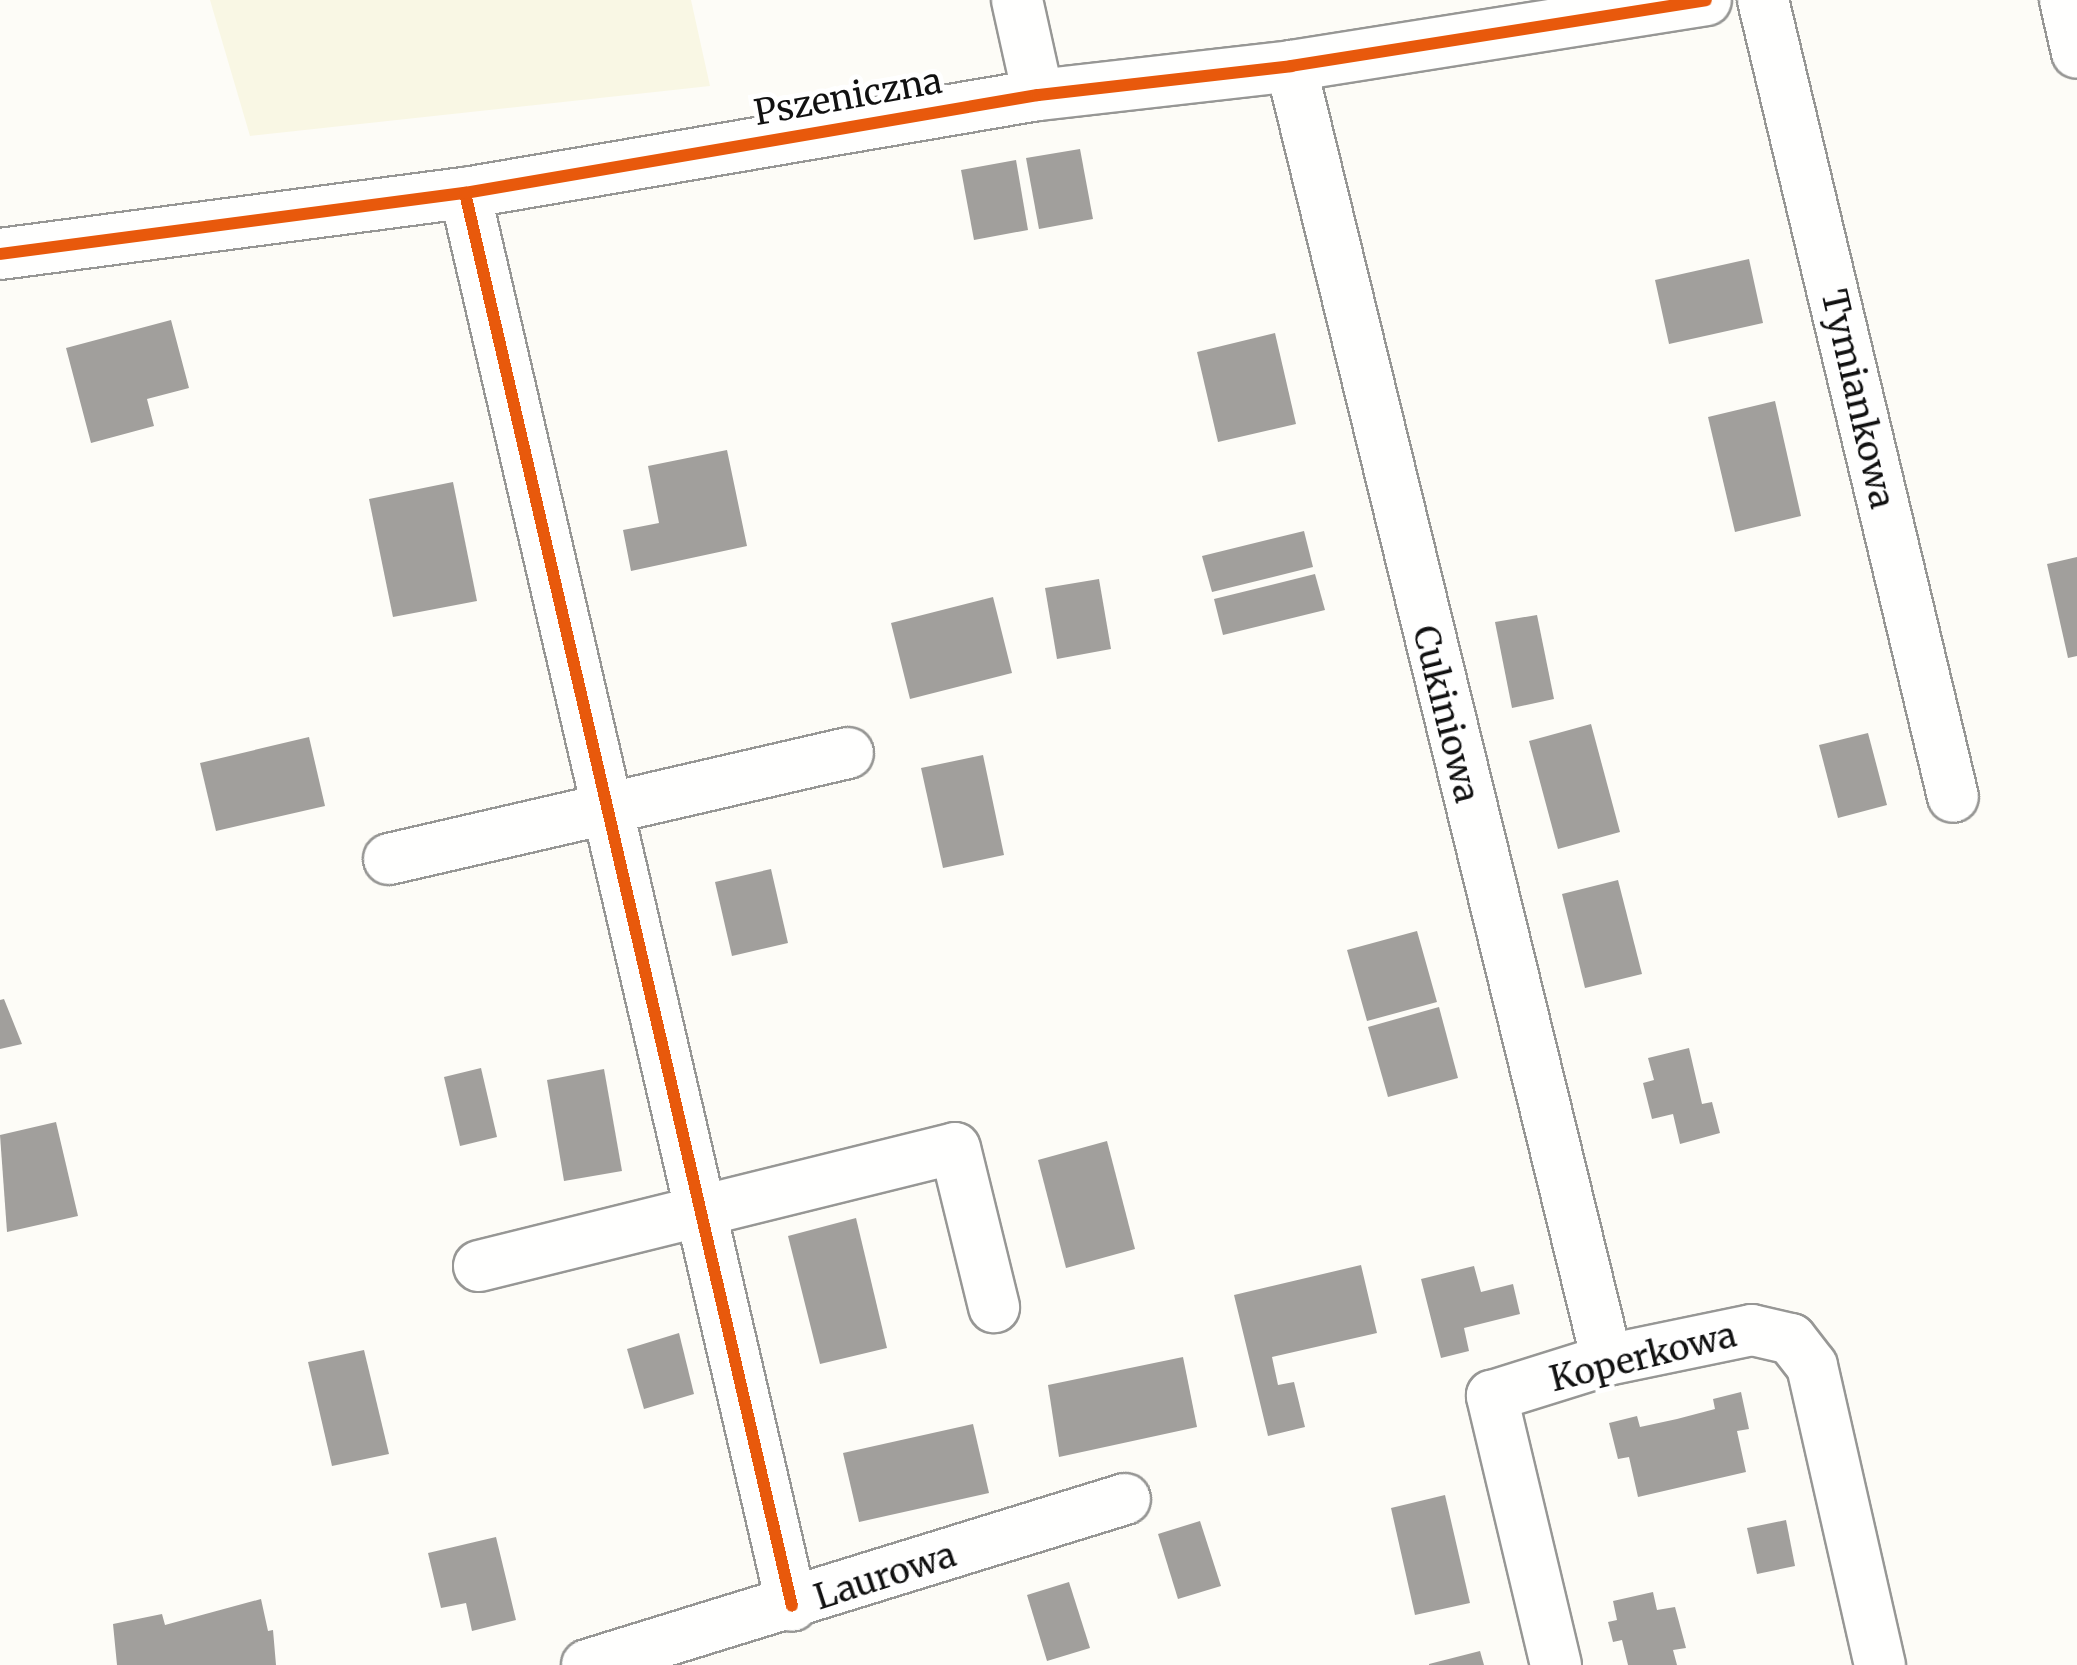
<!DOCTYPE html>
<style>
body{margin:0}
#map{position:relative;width:2077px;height:1665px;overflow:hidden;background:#fdfcf7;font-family:Merriweather,serif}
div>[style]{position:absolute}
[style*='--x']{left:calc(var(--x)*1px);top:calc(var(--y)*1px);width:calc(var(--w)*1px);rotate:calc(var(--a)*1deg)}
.farmland>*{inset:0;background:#f9f7e4}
.building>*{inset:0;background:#a19f9c}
.roads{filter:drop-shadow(2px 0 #979795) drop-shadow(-2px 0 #979795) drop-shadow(0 2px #979795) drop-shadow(0 -2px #979795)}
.minor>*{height:50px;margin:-25px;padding:0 25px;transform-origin:25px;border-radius:25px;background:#fffffe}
.cycleway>*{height:12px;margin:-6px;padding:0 6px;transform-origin:6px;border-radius:6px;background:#e8590c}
span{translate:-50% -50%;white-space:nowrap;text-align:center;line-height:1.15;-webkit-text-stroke:10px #fff;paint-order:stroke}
.street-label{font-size:35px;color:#111}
</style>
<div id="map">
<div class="farmland">
<div style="clip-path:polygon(210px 0,691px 0,710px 86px,250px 136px)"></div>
</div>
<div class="building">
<div style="clip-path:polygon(1080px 149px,1093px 219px,1039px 229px,1026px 158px)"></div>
<div style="clip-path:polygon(1016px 160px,1028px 230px,974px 240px,961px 170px)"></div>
<div style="clip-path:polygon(1749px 259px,1763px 323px,1669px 344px,1655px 280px)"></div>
<div style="clip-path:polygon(171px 320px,189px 388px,147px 399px,154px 426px,91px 443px,66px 348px)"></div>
<div style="clip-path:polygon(1275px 333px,1296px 424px,1218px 442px,1197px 352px)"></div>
<div style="clip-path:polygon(1775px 401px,1801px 516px,1735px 532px,1708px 417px)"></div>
<div style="clip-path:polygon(727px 450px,747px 546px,631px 571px,623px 530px,659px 523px,648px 466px)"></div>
<div style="clip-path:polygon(453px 482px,477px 601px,393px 617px,369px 499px)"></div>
<div style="clip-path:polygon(1304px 531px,1313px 567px,1212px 592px,1202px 556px)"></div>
<div style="clip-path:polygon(2077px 557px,2077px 656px,2068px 658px,2047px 564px)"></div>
<div style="clip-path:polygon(1315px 574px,1325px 610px,1223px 635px,1214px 599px)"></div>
<div style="clip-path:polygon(1099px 579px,1111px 649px,1057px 659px,1045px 588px)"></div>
<div style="clip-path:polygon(993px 597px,1012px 673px,910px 699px,891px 623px)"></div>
<div style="clip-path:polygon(1537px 615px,1554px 699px,1512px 708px,1495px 622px)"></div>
<div style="clip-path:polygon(1591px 724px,1620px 832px,1558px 849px,1529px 741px)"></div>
<div style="clip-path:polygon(1868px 733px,1887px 805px,1838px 818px,1819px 745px)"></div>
<div style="clip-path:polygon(309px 737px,325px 806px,216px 831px,200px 763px)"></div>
<div style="clip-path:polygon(983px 755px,1004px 855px,943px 868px,921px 768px)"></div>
<div style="clip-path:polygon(771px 869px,788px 943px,732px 956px,715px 882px)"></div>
<div style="clip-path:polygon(1618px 880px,1642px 974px,1585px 988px,1562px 894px)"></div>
<div style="clip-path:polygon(1417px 931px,1437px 1002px,1367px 1021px,1347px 950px)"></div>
<div style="clip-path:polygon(4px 999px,22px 1044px,0 1049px,0 1000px)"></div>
<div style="clip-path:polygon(1439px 1007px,1458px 1078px,1388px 1097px,1368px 1027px)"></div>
<div style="clip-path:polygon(1689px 1048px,1702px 1104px,1712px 1102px,1720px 1133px,1680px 1144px,1673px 1114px,1652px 1119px,1643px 1083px,1654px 1080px,1648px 1058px)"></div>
<div style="clip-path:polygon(481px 1068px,497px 1137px,460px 1146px,444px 1077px)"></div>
<div style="clip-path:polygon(604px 1069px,622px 1171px,564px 1181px,547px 1080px)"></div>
<div style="clip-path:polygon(56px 1122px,78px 1216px,7px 1232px,0 1135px)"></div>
<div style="clip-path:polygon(1107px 1141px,1135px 1249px,1066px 1268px,1038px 1160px)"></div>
<div style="clip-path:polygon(856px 1218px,887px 1348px,820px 1364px,788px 1236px)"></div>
<div style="clip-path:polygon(1361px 1265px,1377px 1333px,1272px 1357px,1278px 1385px,1294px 1382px,1305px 1427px,1268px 1436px,1234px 1295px)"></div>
<div style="clip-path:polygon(1474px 1266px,1481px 1292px,1513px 1284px,1520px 1314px,1464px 1328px,1469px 1351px,1441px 1358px,1421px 1279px)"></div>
<div style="clip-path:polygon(679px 1333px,694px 1394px,644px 1409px,627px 1349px)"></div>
<div style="clip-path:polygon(364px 1350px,389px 1454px,332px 1466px,308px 1362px)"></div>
<div style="clip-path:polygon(1183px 1357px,1197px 1427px,1059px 1457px,1048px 1385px)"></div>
<div style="clip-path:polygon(1741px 1392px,1749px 1429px,1737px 1431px,1746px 1472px,1638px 1497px,1629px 1457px,1618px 1459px,1609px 1423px,1637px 1416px,1640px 1427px,1677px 1419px,1715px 1409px,1713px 1399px)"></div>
<div style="clip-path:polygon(973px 1424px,989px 1493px,859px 1522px,843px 1453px)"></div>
<div style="clip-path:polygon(1445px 1495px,1470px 1603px,1415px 1615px,1391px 1508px)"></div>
<div style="clip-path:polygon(1786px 1520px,1795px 1566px,1757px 1574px,1747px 1528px)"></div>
<div style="clip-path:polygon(1200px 1521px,1221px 1586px,1178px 1599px,1158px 1534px)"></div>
<div style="clip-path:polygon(496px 1537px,516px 1620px,472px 1631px,466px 1603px,441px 1608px,428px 1553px)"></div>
<div style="clip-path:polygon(1069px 1582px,1090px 1648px,1047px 1661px,1027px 1595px)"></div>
<div style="clip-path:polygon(1653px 1592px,1657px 1610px,1675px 1607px,1686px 1648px,1673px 1650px,1677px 1665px,1628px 1665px,1622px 1640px,1613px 1642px,1608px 1622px,1617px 1620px,1613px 1601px)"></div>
<div style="clip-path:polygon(261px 1599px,268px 1631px,273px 1630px,276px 1665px,117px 1665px,113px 1624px,162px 1614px,165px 1625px)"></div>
<div style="clip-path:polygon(1480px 1651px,1484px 1665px,1429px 1665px,1429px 1664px)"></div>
</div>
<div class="roads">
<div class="minor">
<div style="--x:1017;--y:0;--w:97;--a:77.5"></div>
<div style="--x:1763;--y:0;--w:819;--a:76.59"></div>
<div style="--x:2065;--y:0;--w:54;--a:77.2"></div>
<div style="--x:1291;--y:66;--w:1332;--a:76.28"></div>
<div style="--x:465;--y:193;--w:1450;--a:76.97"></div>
<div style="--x:0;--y:254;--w:469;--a:-7.5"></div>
<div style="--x:465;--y:193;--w:581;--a:-9.71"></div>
<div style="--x:1038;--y:95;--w:255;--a:-6.5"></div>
<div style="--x:1291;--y:66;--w:420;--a:-9"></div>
<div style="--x:389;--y:859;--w:471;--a:-13"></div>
<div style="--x:479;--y:1266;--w:490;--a:-13.9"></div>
<div style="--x:955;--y:1148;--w:164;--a:76.2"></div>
<div style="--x:587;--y:1665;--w:563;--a:-17.15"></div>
<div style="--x:1556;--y:1665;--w:277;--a:-103.4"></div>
<div style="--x:1492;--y:1396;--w:121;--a:-17.4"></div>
<div style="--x:1607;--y:1360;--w:148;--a:-11.7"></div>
<div style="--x:1752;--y:1330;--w:40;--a:13"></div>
<div style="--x:1791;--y:1339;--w:34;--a:52"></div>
<div style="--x:1812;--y:1366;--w:307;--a:77.2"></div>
</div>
</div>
<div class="cycleway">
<div style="--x:465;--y:193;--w:1450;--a:76.97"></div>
<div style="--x:0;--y:254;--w:469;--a:-7.5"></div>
<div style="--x:465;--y:193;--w:581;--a:-9.71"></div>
<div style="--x:1038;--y:95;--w:255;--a:-6.5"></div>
<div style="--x:1291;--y:66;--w:420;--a:-9"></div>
</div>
<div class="street-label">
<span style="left:848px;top:97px;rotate:-10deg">Pszeniczna</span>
<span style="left:1858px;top:399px;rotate:77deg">Tymiankowa</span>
<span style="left:1446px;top:714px;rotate:76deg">Cukiniowa</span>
<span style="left:1643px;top:1357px;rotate:-14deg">Koperkowa</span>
<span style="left:885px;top:1576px;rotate:-18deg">Laurowa</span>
</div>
</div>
